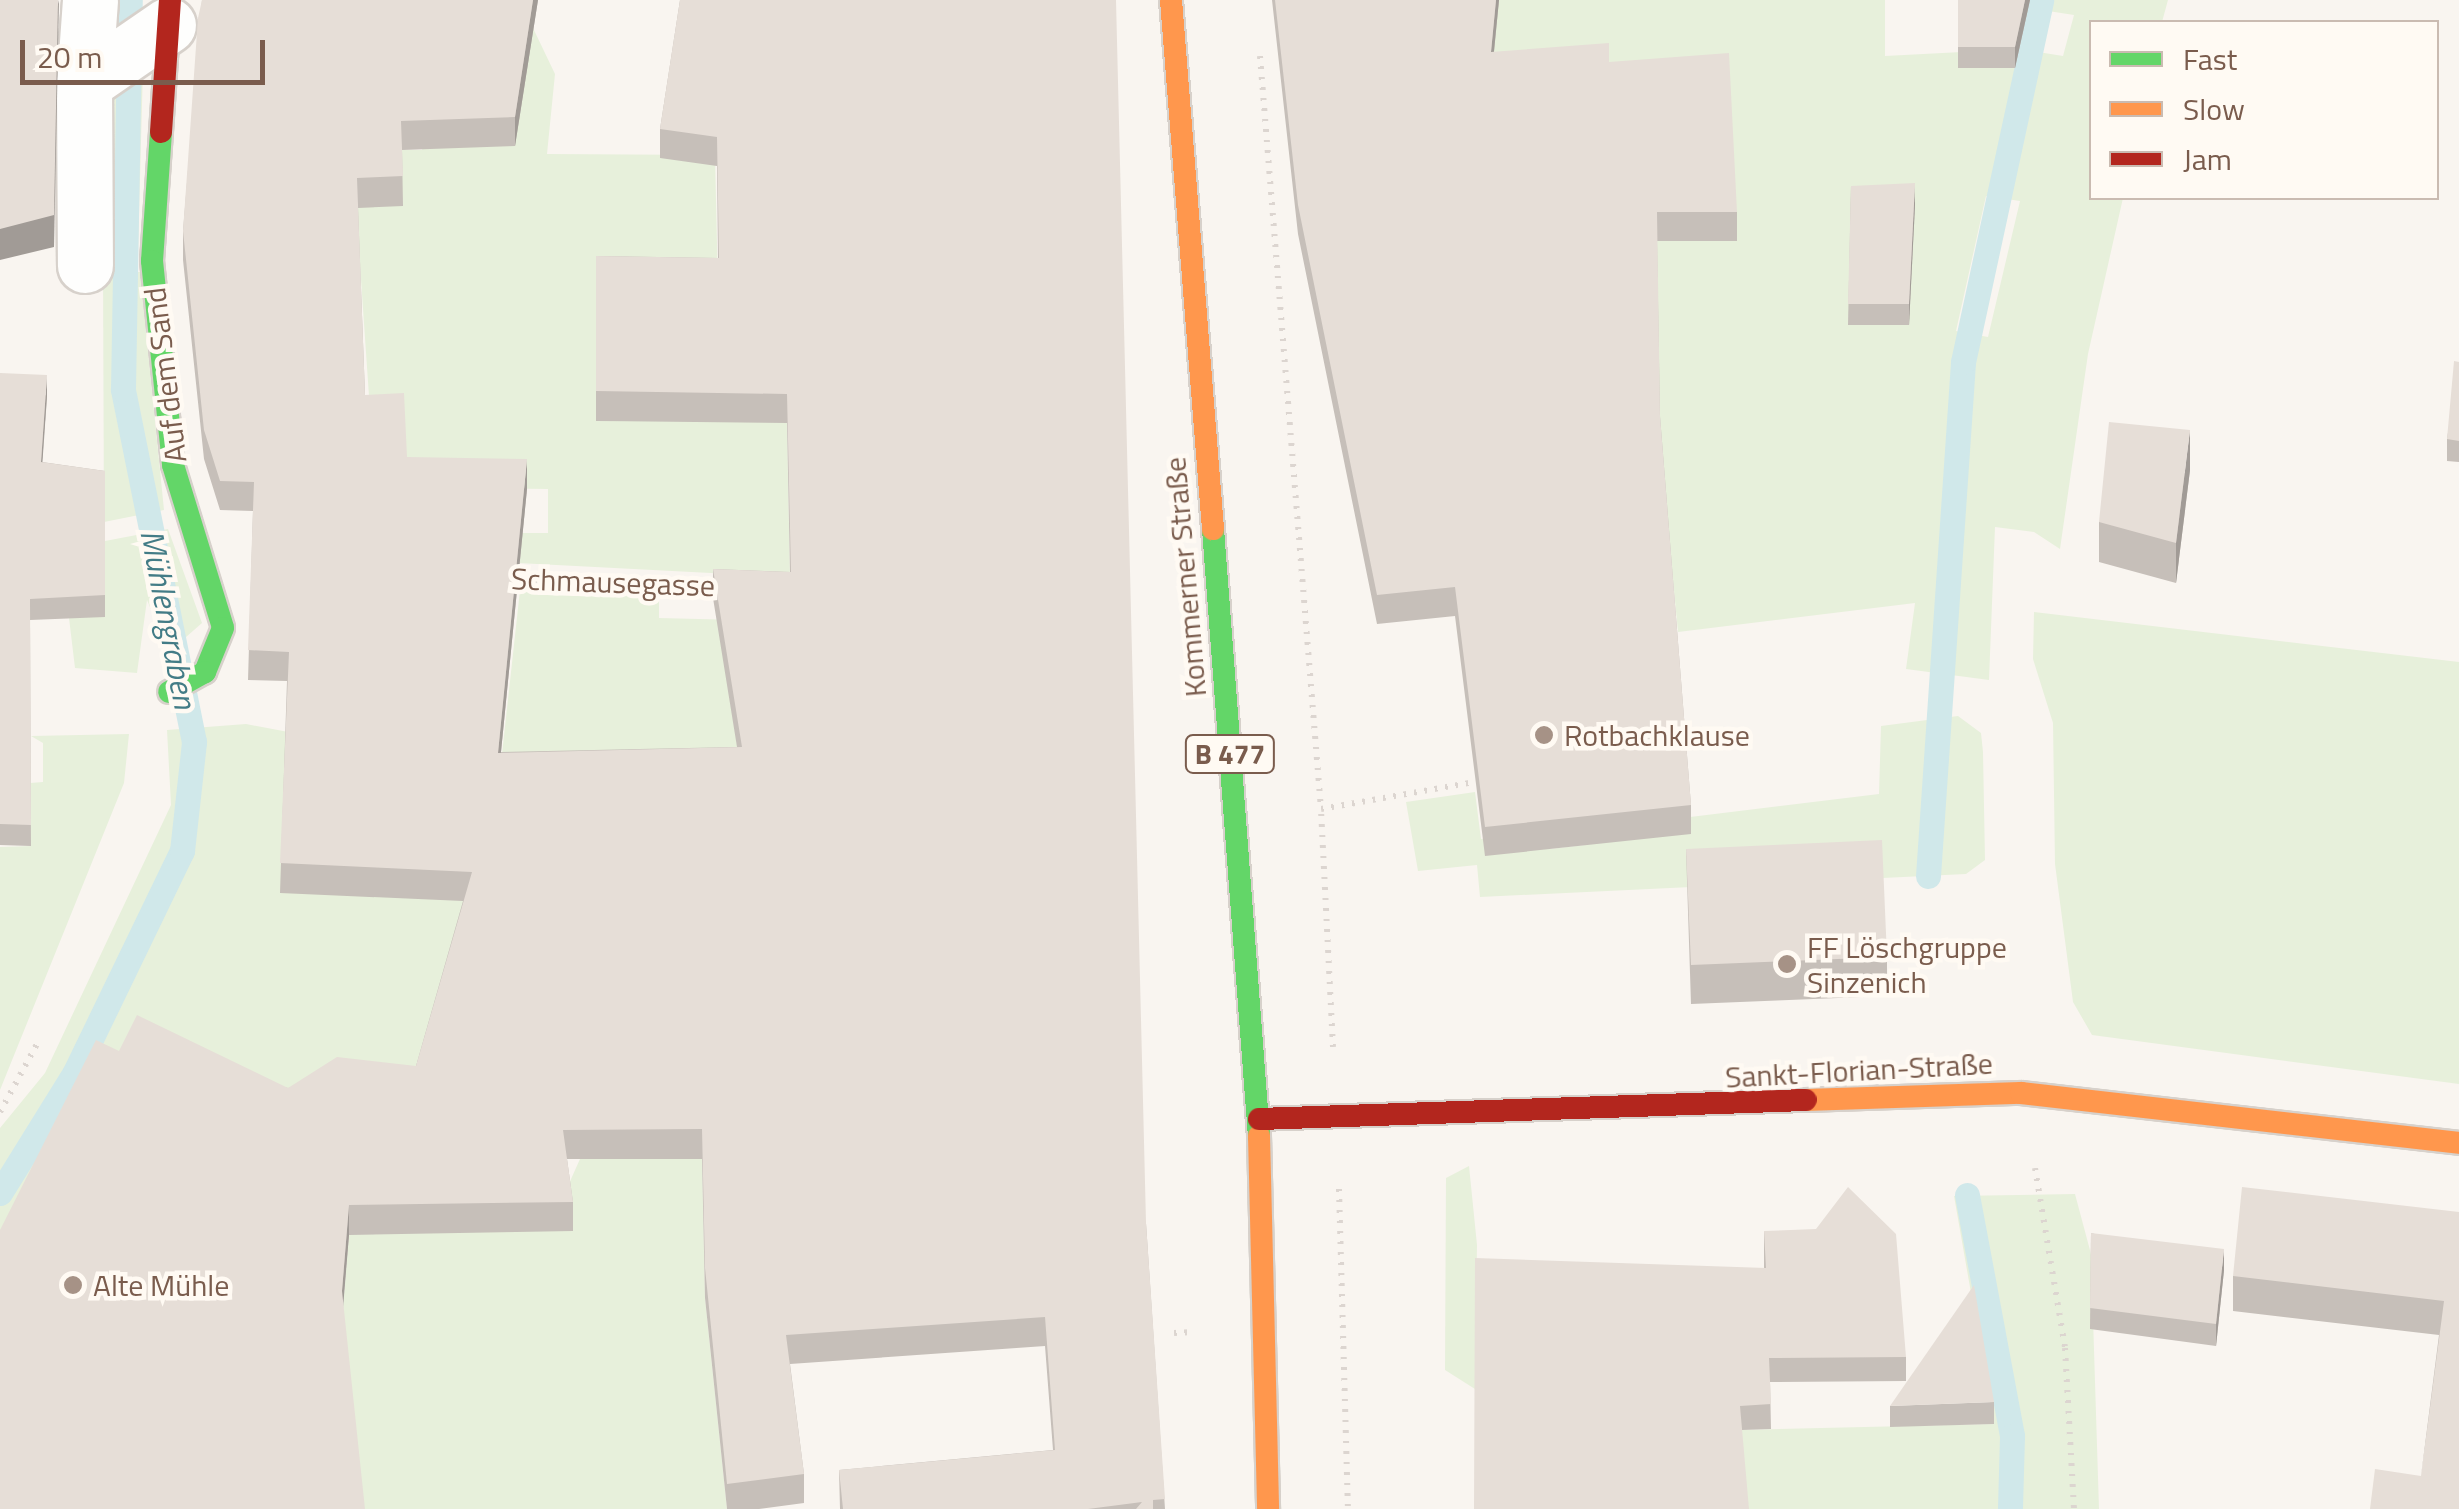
<!DOCTYPE html>
<meta charset="utf-8">
<style>
body{margin:0}
#map{position:relative;width:2459px;height:1509px;overflow:hidden;background:#f9f5f0;font-family:"Titillium Web",sans-serif}
div>[style]{position:absolute}
[style*='--x']{left:calc(var(--x)*1px);top:calc(var(--y)*1px);width:calc(var(--w)*1px);rotate:calc(var(--a)*1deg)}
.green>*{inset:0;background:#e7f0db}
.stream>*{height:25px;margin:-12.5px;padding:0 12.5px;transform-origin:12.5px;border-radius:12.5px;background:#d0e8ea}
.path>*{height:6px;margin-top:-3px;transform-origin:0;background:repeating-linear-gradient(90deg,#dcd5d0 0 2.5px,transparent 0 10.5px)}
.roads{filter:drop-shadow(2px 0 #d7d1cb) drop-shadow(-2px 0 #d7d1cb) drop-shadow(0 2px #d7d1cb) drop-shadow(0 -2px #d7d1cb)}
.street>*{height:55px;margin:-27.5px;padding:0 27.5px;transform-origin:27.5px;border-radius:27.5px;background:#fefefd}
.fast>*{height:22px;margin:-11px;padding:0 11px;transform-origin:11px;border-radius:11px;background:#63d668}
.slow>*{height:22px;margin:-11px;padding:0 11px;transform-origin:11px;border-radius:11px;background:#ff974d}
.jam>*{height:22px;margin:-11px;padding:0 11px;transform-origin:11px;border-radius:11px;background:#b3261e}
.wall>*{inset:0;background:#c6bfb9}
.shaded-wall>*{inset:0;background:#a19b96}
.building>*{inset:0;background:#e6ded7}
.dots>*{width:28px;height:28px;translate:-50% -50%;box-sizing:border-box;border:5px solid #fffaf3;border-radius:50%}
span{translate:-50% -50%;white-space:nowrap;text-align:center;line-height:1.15;-webkit-text-stroke:9px #fffaf3;paint-order:stroke}
.shield-label span{padding:2px 8px;background:#fffaf3;border:2px solid;border-radius:8px;-webkit-text-stroke-width:0}
.shield-label{font-size:28px;color:#7a5c4d;font-weight:700}
.street-label{font-size:30px;color:#7a5c4d}
.poi-label{font-size:30px;color:#7a5c4d}
.left{translate:0 -50%;text-align:left}
.water-label{font-size:32px;color:#437c86;font-style:italic}
.legend{position:absolute;left:2089px;top:20px;width:350px;height:180px;box-sizing:border-box;background:#fffaf3;border:2px solid #cabbb1;margin:0;padding:12px 18px;list-style:none;font-size:30px;color:#7a5c4d}
.legend li{display:flex;align-items:center;gap:20px;height:50px}
.legend b{width:50px;border:2px solid #cabbb1}
.scale{position:absolute;left:20px;top:40px;width:245px;height:45px;box-sizing:border-box;border:5px solid #7a5c4d;border-top:0;padding-left:12px;font-size:30px;line-height:35px;white-space:nowrap;color:#7a5c4d;-webkit-text-stroke:8px #fffaf3;paint-order:stroke}
</style>
<div id="map">
<div class="green">
<div style="clip-path:polygon(evenodd,1459px 0,1885px 0,1885px 56px,2019px 49px,2063px 56px,2074px 15px,2028px 8px,2030px 0,2168px 0,2162px 22px,2092px 22px,2092px 198px,2123px 198px,2088px 354px,2060px 549px,2034px 532px,1995px 527px,1989px 680px,1906px 669px,1915px 603px,1678px 632px,1660px 445px,1483px 81px,1459px 0,1986px 196px,2020px 201px,1988px 337px,1956px 331px,1986px 196px)"></div>
<div style="clip-path:polygon(evenodd,533px 28px,555px 74px,547px 154px,715px 155px,718px 287px,787px 423px,790px 577px,380px 556px,352px 149px,422px 150px,437px 60px,533px 28px,466px 488px,548px 489px,548px 533px,466px 533px,466px 488px)"></div>
<div style="clip-path:polygon(143px 68px,138px 251px,102px 253px,103px 94px)"></div>
<div style="clip-path:polygon(103px 272px,140px 272px,164px 510px,104px 522px)"></div>
<div style="clip-path:polygon(168px 529px,202px 623px,169px 652px,147px 600px,137px 673px,75px 668px,69px 618px,105px 616px,105px 541px)"></div>
<div style="clip-path:polygon(520px 590px,659px 596px,659px 618px,739px 620px,729px 694px,741px 769px,414px 1100px,0 1260px,0 1128px,45px 1073px,171px 805px,167px 730px,246px 724px,500px 772px)"></div>
<div style="clip-path:polygon(2034px 612px,2459px 662px,2459px 1084px,2092px 1035px,2073px 1002px,2055px 864px,2053px 723px,2033px 659px)"></div>
<div style="clip-path:polygon(1958px 716px,1981px 733px,1983px 752px,1985px 860px,1966px 874px,1480px 897px,1477px 865px,1418px 871px,1406px 802px,1475px 792px,1481px 839px,1548px 831px,1550px 849px,1585px 845px,1584px 830px,1879px 794px,1881px 726px)"></div>
<div style="clip-path:polygon(129px 734px,124px 783px,0 1090px,0 847px,31px 846px,30px 783px,43px 782px,43px 743px,31px 736px)"></div>
<div style="clip-path:polygon(580px 1159px,702px 1159px,705px 1298px,727px 1509px,361px 1509px,342px 1320px,350px 1223px,567px 1188px)"></div>
<div style="clip-path:polygon(1469px 1166px,1477px 1245px,1475px 1389px,1445px 1370px,1446px 1178px)"></div>
<div style="clip-path:polygon(2075px 1194px,2091px 1254px,2099px 1509px,1747px 1509px,1740px 1430px,1994px 1424px,1954px 1196px)"></div>
</div>
<div class="stream">
<div style="--x:1928;--y:876;--w:515;--a:-86.1"></div>
<div style="--x:1963;--y:362;--w:370;--a:-77.8"></div>
<div style="--x:0;--y:1193;--w:142;--a:-58.2"></div>
<div style="--x:75;--y:1072;--w:246;--a:-64.2"></div>
<div style="--x:182;--y:851;--w:110;--a:-83.7"></div>
<div style="--x:194;--y:742;--w:360;--a:-101.4"></div>
<div style="--x:123;--y:389;--w:389;--a:-89"></div>
<div style="--x:1967;--y:1195;--w:245;--a:79.4"></div>
<div style="--x:2012;--y:1436;--w:73;--a:91.6"></div>
</div>
<div class="path">
<div style="--x:1260;--y:56;--w:755;--a:85.37"></div>
<div style="--x:514;--y:579;--w:207;--a:1.9"></div>
<div style="--x:1333;--y:1047;--w:238;--a:-92.9"></div>
<div style="--x:1321;--y:809;--w:155;--a:-10"></div>
<div style="--x:0;--y:1112;--w:80;--a:-61.5"></div>
<div style="--x:2035;--y:1168;--w:182;--a:80.5"></div>
<div style="--x:2065;--y:1348;--w:161;--a:86.8"></div>
<div style="--x:1339;--y:1189;--w:320;--a:88.4"></div>
<div style="--x:1174;--y:1333;--w:20;--a:-3"></div>
</div>
<div class="roads">
<div class="street">
<div style="--x:90;--y:0;--w:83;--a:94.1"></div>
<div style="--x:84;--y:83;--w:102;--a:-34.6"></div>
<div style="--x:84;--y:83;--w:182;--a:89.7"></div>
</div>
<div class="fast">
<div style="--x:161;--y:132;--w:129;--a:94"></div>
<div style="--x:152;--y:261;--w:205;--a:84.1"></div>
<div style="--x:173;--y:465;--w:170;--a:72.9"></div>
<div style="--x:223;--y:628;--w:48;--a:112.2"></div>
<div style="--x:205;--y:672;--w:41;--a:150.9"></div>
<div style="--x:1213;--y:529;--w:609;--a:85.67"></div>
</div>
<div class="slow">
<div style="--x:1171;--y:0;--w:531;--a:85.46"></div>
<div style="--x:1806;--y:1100;--w:215;--a:-1.9"></div>
<div style="--x:2021;--y:1093;--w:441;--a:6.5"></div>
<div style="--x:1259;--y:1136;--w:373;--a:88.6"></div>
</div>
<div class="jam">
<div style="--x:161;--y:132;--w:132;--a:-86.1"></div>
<div style="--x:1259;--y:1119;--w:547;--a:-1.99"></div>
</div>
</div>
<div class="wall">
<div style="clip-path:polygon(202px 0,538px 0,515px 146px,402px 150px,403px 206px,358px 208px,365px 395px,407px 457px,527px 489px,501px 752px,737px 747px,713px 598px,713px 569px,790px 572px,787px 423px,596px 421px,596px 256px,718px 258px,717px 166px,660px 158px,660px 129px,680px 0,1146px 1223px,1165px 1509px,840px 1509px,839px 1470px,1053px 1450px,1045px 1346px,790px 1364px,804px 1474px,804px 1503px,759px 1509px,727px 1509px,705px 1298px,702px 1159px,567px 1159px,573px 1202px,573px 1231px,349px 1235px,343px 1303px,119px 1051px,288px 1088px,416px 1066px,463px 901px,280px 893px,287px 681px,248px 680px,253px 511px,220px 510px,204px 459px,183px 260px,183px 231px)"></div>
<div style="clip-path:polygon(1272px 0,1499px 0,1494px 52px,1609px 62px,1737px 212px,1737px 241px,1657px 241px,1660px 416px,1691px 805px,1691px 834px,1485px 856px,1455px 616px,1377px 624px,1298px 234px)"></div>
<div style="clip-path:polygon(1958px 0,2030px 0,2015px 68px,1958px 68px)"></div>
<div style="clip-path:polygon(1851px 186px,1915px 205px,1909px 325px,1848px 325px)"></div>
<div style="clip-path:polygon(2459px 362px,2459px 462px,2447px 461px,2447px 439px)"></div>
<div style="clip-path:polygon(0 373px,47px 396px,42px 462px,105px 471px,105px 617px,30px 620px,31px 846px,0 845px)"></div>
<div style="clip-path:polygon(2190px 470px,2176px 583px,2099px 562px,2099px 522px)"></div>
<div style="clip-path:polygon(1686px 849px,1887px 957px,1887px 996px,1691px 1004px)"></div>
<div style="clip-path:polygon(2459px 1212px,2421px 1476px,2439px 1335px,2233px 1311px,2233px 1276px)"></div>
<div style="clip-path:polygon(1764px 1231px,1906px 1357px,1906px 1381px,1770px 1382px,1771px 1429px,1742px 1430px,1474px 1509px,1764px 1268px)"></div>
<div style="clip-path:polygon(2091px 1233px,2224px 1270px,2216px 1346px,2090px 1329px)"></div>
<div style="clip-path:polygon(1994px 1402px,1994px 1424px,1890px 1427px,1890px 1406px)"></div>
</div>
<div class="shaded-wall">
<div style="clip-path:polygon(59px 0,54px 247px,0 260px,0 229px)"></div>
<div style="clip-path:polygon(533px 0,538px 0,515px 146px,515px 117px)"></div>
<div style="clip-path:polygon(1496px 0,1499px 0,1491px 81px,1491px 52px)"></div>
<div style="clip-path:polygon(2025px 0,2030px 0,2015px 68px,2015px 47px)"></div>
<div style="clip-path:polygon(1915px 183px,1915px 205px,1909px 325px,1909px 304px)"></div>
<div style="clip-path:polygon(47px 375px,47px 396px,41px 483px,41px 462px)"></div>
<div style="clip-path:polygon(2190px 430px,2190px 470px,2176px 583px,2176px 543px)"></div>
<div style="clip-path:polygon(527px 459px,527px 489px,498px 782px,498px 753px)"></div>
<div style="clip-path:polygon(349px 1205px,349px 1235px,342px 1320px,342px 1291px)"></div>
<div style="clip-path:polygon(2224px 1249px,2224px 1270px,2216px 1346px,2216px 1324px)"></div>
</div>
<div class="building">
<div style="clip-path:polygon(0 0,58px 0,54px 215px,0 229px)"></div>
<div style="clip-path:polygon(202px 0,533px 0,515px 117px,401px 121px,403px 176px,357px 178px,365px 395px,404px 393px,407px 457px,527px 459px,498px 753px,742px 747px,713px 569px,791px 572px,787px 394px,596px 391px,596px 256px,719px 258px,717px 137px,660px 129px,680px 0,1116px 0,1146px 1223px,1165px 1499px,1153px 1500px,1153px 1509px,1136px 1509px,1142px 1502px,1088px 1509px,843px 1509px,839px 1470px,1055px 1450px,1045px 1317px,786px 1335px,804px 1474px,727px 1484px,705px 1268px,702px 1129px,563px 1130px,573px 1202px,349px 1205px,342px 1291px,365px 1509px,0 1509px,0 1230px,96px 1040px,119px 1051px,137px 1015px,288px 1088px,337px 1057px,416px 1066px,472px 872px,280px 863px,289px 652px,248px 650px,254px 482px,220px 481px,204px 430px,183px 231px,198px 18px)"></div>
<div style="clip-path:polygon(1275px 0,1496px 0,1491px 52px,1609px 43px,1609px 62px,1729px 53px,1737px 212px,1657px 212px,1660px 416px,1691px 805px,1485px 827px,1455px 587px,1377px 595px,1298px 205px)"></div>
<div style="clip-path:polygon(1958px 0,2025px 0,2015px 47px,1958px 47px)"></div>
<div style="clip-path:polygon(1915px 183px,1909px 304px,1848px 304px,1851px 186px)"></div>
<div style="clip-path:polygon(2454px 361px,2459px 362px,2459px 441px,2447px 439px)"></div>
<div style="clip-path:polygon(0 373px,47px 375px,41px 462px,105px 471px,105px 595px,30px 599px,31px 825px,0 824px)"></div>
<div style="clip-path:polygon(2109px 422px,2190px 430px,2176px 543px,2099px 522px)"></div>
<div style="clip-path:polygon(1882px 840px,1887px 957px,1691px 965px,1686px 849px)"></div>
<div style="clip-path:polygon(1848px 1187px,1896px 1234px,1906px 1357px,1769px 1358px,1771px 1404px,1740px 1406px,1749px 1509px,1474px 1509px,1475px 1258px,1766px 1268px,1764px 1231px,1816px 1229px)"></div>
<div style="clip-path:polygon(2242px 1187px,2459px 1212px,2459px 1509px,2370px 1509px,2375px 1469px,2421px 1476px,2444px 1301px,2233px 1276px)"></div>
<div style="clip-path:polygon(2091px 1233px,2224px 1249px,2216px 1324px,2090px 1308px)"></div>
<div style="clip-path:polygon(1974px 1285px,1994px 1402px,1890px 1406px)"></div>
</div>
<div class="dots">
<div style="left:1544px;top:735px;background:#a69286"></div>
<div style="left:1787px;top:964px;background:#a69286"></div>
<div style="left:73px;top:1285px;background:#a69286"></div>
</div>
<div class="shield-label">
<span style="left:1230px;top:754px">B 477</span>
</div>
<div class="street-label">
<span style="left:165px;top:375px;rotate:-97deg">Auf dem Sand</span>
<span style="left:1185px;top:577px;rotate:-95deg">Kommerner Straße</span>
<span style="left:613px;top:582px;rotate:2deg">Schmausegasse</span>
<span style="left:1859px;top:1070px;rotate:-3deg">Sankt-Florian-Straße</span>
</div>
<div class="poi-label">
<span class="left" style="left:1564px;top:735px">Rotbachklause</span>
<span class="left" style="left:1807px;top:964px">FF Löschgruppe<br>Sinzenich</span>
<span class="left" style="left:93px;top:1285px">Alte Mühle</span>
</div>
<div class="water-label">
<span style="left:169px;top:619px;rotate:79deg">Mühlengraben</span>
</div>
<ul class="legend">
<li><b style="height:12px;background:#63d668"></b>Fast</li>
<li><b style="height:12px;background:#ff974d"></b>Slow</li>
<li><b style="height:12px;background:#b3261e"></b>Jam</li>
</ul>
<div class="scale">20 m</div>
</div>
